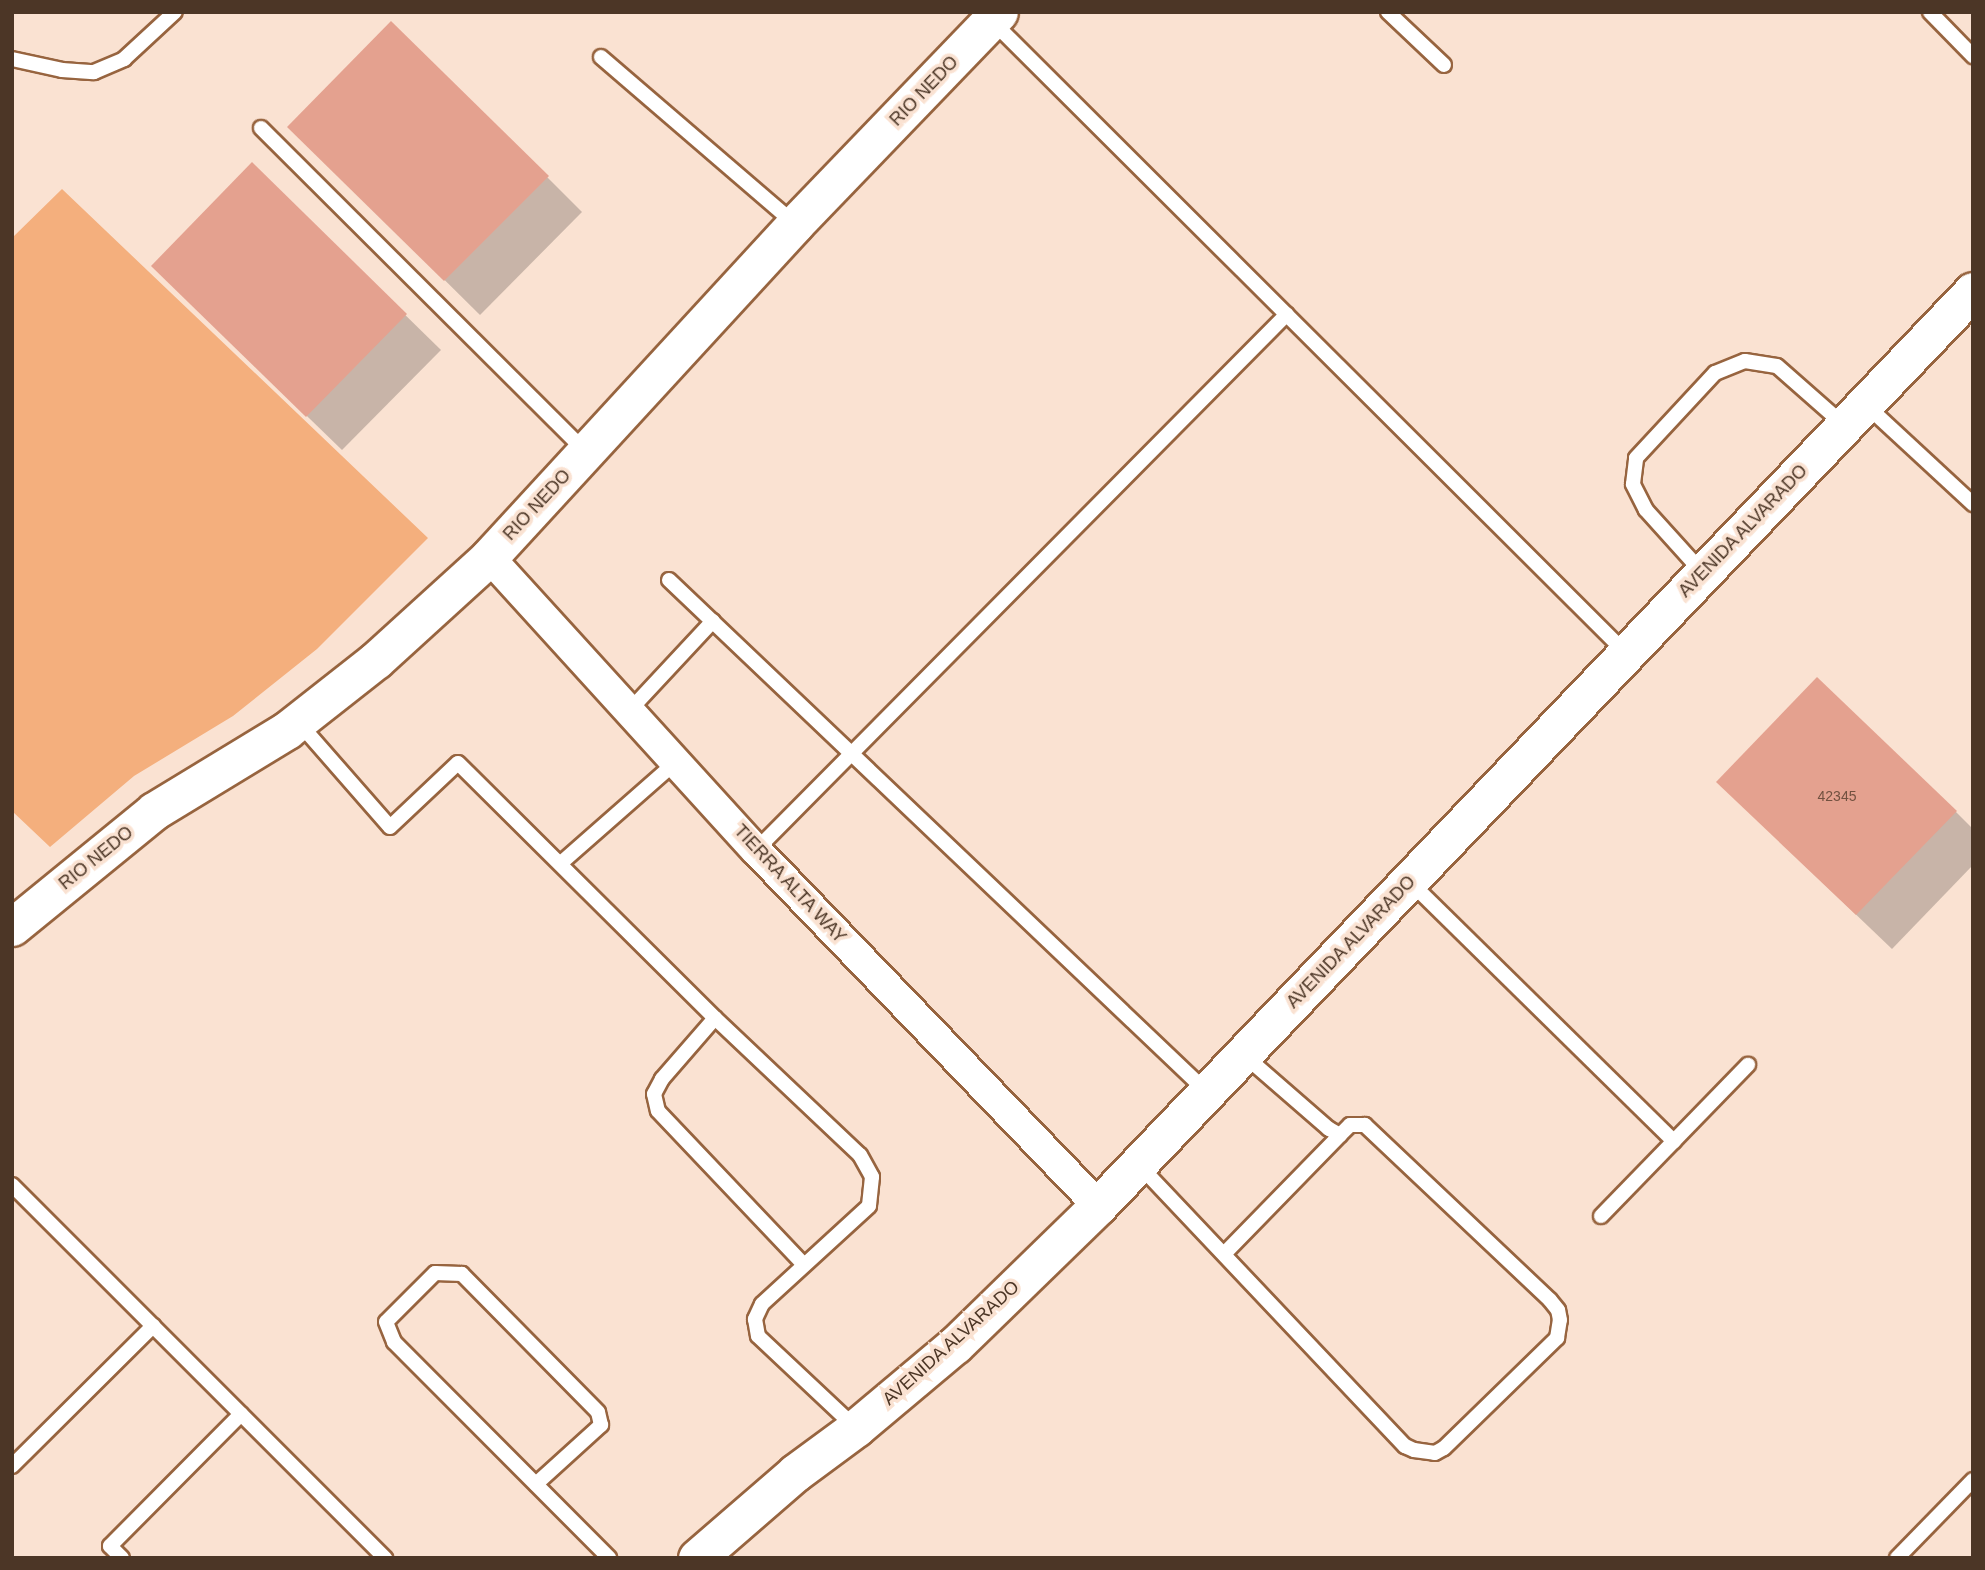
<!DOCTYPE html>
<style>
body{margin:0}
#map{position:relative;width:1985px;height:1570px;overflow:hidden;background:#fae2d2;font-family:Helvetica,sans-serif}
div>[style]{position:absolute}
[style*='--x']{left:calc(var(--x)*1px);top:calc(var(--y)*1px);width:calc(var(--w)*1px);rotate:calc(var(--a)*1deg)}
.green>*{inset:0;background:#f4af7d}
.shadow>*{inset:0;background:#0003}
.building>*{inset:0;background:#e4a18f}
.roads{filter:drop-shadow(2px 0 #97643f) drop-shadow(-2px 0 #97643f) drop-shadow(0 2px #97643f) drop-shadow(0 -2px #97643f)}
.service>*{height:14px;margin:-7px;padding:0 7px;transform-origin:7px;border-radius:7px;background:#fff}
.minor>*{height:30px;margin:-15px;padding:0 15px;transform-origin:15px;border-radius:15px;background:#fff}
.tertiary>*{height:37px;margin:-18.5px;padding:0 18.5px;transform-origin:18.5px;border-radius:18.5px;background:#fff}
span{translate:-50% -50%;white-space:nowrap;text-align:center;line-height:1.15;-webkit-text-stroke:7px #fae2d2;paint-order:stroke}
.number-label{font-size:14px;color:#725140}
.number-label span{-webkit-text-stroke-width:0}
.street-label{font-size:18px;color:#4c3626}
.frame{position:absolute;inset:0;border:14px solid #4c3626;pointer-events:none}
</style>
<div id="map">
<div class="green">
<div style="clip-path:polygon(62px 189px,428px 538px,317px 649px,233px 716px,134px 776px,50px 847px,12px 811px,12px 238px)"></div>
</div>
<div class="shadow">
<div style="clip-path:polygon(290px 127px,547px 177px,582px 212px,480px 315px)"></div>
<div style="clip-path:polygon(252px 165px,441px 350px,342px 450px,188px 301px)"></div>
<div style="clip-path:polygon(1956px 812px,1973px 829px,1973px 865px,1892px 949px,1754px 817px)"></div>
</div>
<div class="building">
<div style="clip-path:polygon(391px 21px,549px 176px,444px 281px,287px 127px)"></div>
<div style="clip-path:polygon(252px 162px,407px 314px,306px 417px,151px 266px)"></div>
<div style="clip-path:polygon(1817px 677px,1957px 811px,1856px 915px,1716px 782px)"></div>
</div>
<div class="roads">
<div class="service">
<div style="--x:1388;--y:12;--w:77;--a:43.4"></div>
<div style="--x:1930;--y:12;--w:62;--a:45.7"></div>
<div style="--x:992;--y:21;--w:895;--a:44.91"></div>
<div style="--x:601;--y:57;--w:255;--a:40.7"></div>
<div style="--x:12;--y:59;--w:51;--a:12.4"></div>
<div style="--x:62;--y:70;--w:32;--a:4"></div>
<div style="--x:94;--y:72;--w:33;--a:-23"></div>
<div style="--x:124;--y:59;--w:69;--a:-42.7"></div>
<div style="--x:261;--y:128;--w:459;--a:44.9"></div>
<div style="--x:1866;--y:405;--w:146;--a:42.8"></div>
<div style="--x:1702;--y:572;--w:84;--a:-132.1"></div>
<div style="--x:1646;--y:510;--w:29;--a:-117"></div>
<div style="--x:1633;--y:484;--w:26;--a:-83"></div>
<div style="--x:1636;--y:458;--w:116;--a:-47.1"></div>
<div style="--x:1715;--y:373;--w:32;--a:-22"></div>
<div style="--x:1745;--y:361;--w:32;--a:9"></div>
<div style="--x:1777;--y:366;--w:89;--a:41.4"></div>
<div style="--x:669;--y:580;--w:741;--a:43.58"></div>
<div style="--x:629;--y:711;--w:123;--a:-47"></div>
<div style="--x:299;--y:723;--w:138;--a:48.8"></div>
<div style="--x:390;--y:827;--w:93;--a:-43.3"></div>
<div style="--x:458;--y:763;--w:362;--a:44.8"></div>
<div style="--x:715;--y:1018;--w:81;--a:131"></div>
<div style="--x:662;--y:1079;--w:17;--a:118"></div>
<div style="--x:654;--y:1094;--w:17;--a:77"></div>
<div style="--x:658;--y:1111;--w:211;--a:46.5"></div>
<div style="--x:756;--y:850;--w:754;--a:-45.27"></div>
<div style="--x:561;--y:863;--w:153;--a:-41.3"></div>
<div style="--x:1410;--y:882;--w:370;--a:44.5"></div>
<div style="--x:715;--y:1018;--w:199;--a:43.4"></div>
<div style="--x:860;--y:1155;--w:25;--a:61"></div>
<div style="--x:872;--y:1177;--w:29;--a:96"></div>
<div style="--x:869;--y:1206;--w:145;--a:137.5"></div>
<div style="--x:762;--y:1304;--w:17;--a:115"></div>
<div style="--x:755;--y:1319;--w:17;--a:80"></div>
<div style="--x:758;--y:1336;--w:133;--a:43.2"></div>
<div style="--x:1139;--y:1165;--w:387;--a:46.6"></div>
<div style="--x:1405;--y:1446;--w:10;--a:24"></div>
<div style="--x:1414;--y:1450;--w:21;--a:8"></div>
<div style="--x:1435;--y:1453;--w:10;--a:-29"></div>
<div style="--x:1444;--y:1448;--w:158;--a:-44.2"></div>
<div style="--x:1557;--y:1338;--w:18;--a:-81"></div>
<div style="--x:1560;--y:1320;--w:10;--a:-101"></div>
<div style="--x:1558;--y:1310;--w:13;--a:-129"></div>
<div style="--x:1550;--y:1300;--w:255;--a:-136.6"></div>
<div style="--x:1365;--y:1125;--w:15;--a:180"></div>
<div style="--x:1350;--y:1125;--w:14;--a:135"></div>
<div style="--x:1340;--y:1135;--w:13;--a:-151"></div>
<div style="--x:1329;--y:1129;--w:113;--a:-139"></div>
<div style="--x:12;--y:1185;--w:528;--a:45"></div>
<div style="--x:1601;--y:1216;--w:211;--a:-45.8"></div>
<div style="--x:1224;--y:1254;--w:166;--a:-45.7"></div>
<div style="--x:12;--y:1466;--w:199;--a:-44.8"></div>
<div style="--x:536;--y:1484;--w:88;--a:-42.2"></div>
<div style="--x:601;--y:1425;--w:13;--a:-103"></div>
<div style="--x:598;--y:1412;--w:194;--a:-134.6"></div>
<div style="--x:462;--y:1274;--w:27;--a:-178"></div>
<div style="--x:435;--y:1273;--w:69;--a:135"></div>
<div style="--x:386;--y:1322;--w:22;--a:68"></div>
<div style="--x:394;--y:1342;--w:305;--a:45.1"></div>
<div style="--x:122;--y:1558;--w:17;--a:-135"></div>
<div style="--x:110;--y:1546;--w:186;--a:-45.2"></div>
<div style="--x:1897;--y:1558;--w:109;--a:-45.7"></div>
</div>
<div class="minor">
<div style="--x:489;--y:557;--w:396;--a:47.7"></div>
<div style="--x:756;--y:850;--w:494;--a:46.1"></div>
</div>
<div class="tertiary">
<div style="--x:12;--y:927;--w:183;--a:-39.2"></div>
<div style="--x:154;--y:811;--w:156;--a:-31.3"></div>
<div style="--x:287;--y:730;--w:113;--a:-38.2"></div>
<div style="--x:376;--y:660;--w:153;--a:-42.3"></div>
<div style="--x:489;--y:557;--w:452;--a:-47.4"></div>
<div style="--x:795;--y:224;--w:294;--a:-46.1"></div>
<div style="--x:697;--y:1558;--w:130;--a:-40.9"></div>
<div style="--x:795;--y:1473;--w:76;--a:-36.4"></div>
<div style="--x:856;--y:1428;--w:129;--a:-40"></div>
<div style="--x:955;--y:1345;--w:199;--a:-44.2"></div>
<div style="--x:1098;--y:1206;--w:1266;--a:-46.28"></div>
</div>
</div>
<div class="number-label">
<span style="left:1837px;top:796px">42345</span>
</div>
<div class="street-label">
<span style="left:924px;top:91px;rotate:-46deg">RIO NEDO</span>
<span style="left:537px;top:505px;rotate:-47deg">RIO NEDO</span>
<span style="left:1743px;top:531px;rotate:-46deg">AVENIDA ALVARADO</span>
<span style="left:96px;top:858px;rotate:-39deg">RIO NEDO</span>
<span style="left:790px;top:884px;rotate:47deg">TIERRA ALTA WAY</span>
<span style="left:1351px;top:942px;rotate:-46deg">AVENIDA ALVARADO</span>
<span style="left:951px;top:1343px;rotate:-42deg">AVENIDA ALVARADO</span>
</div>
<div class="frame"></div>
</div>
